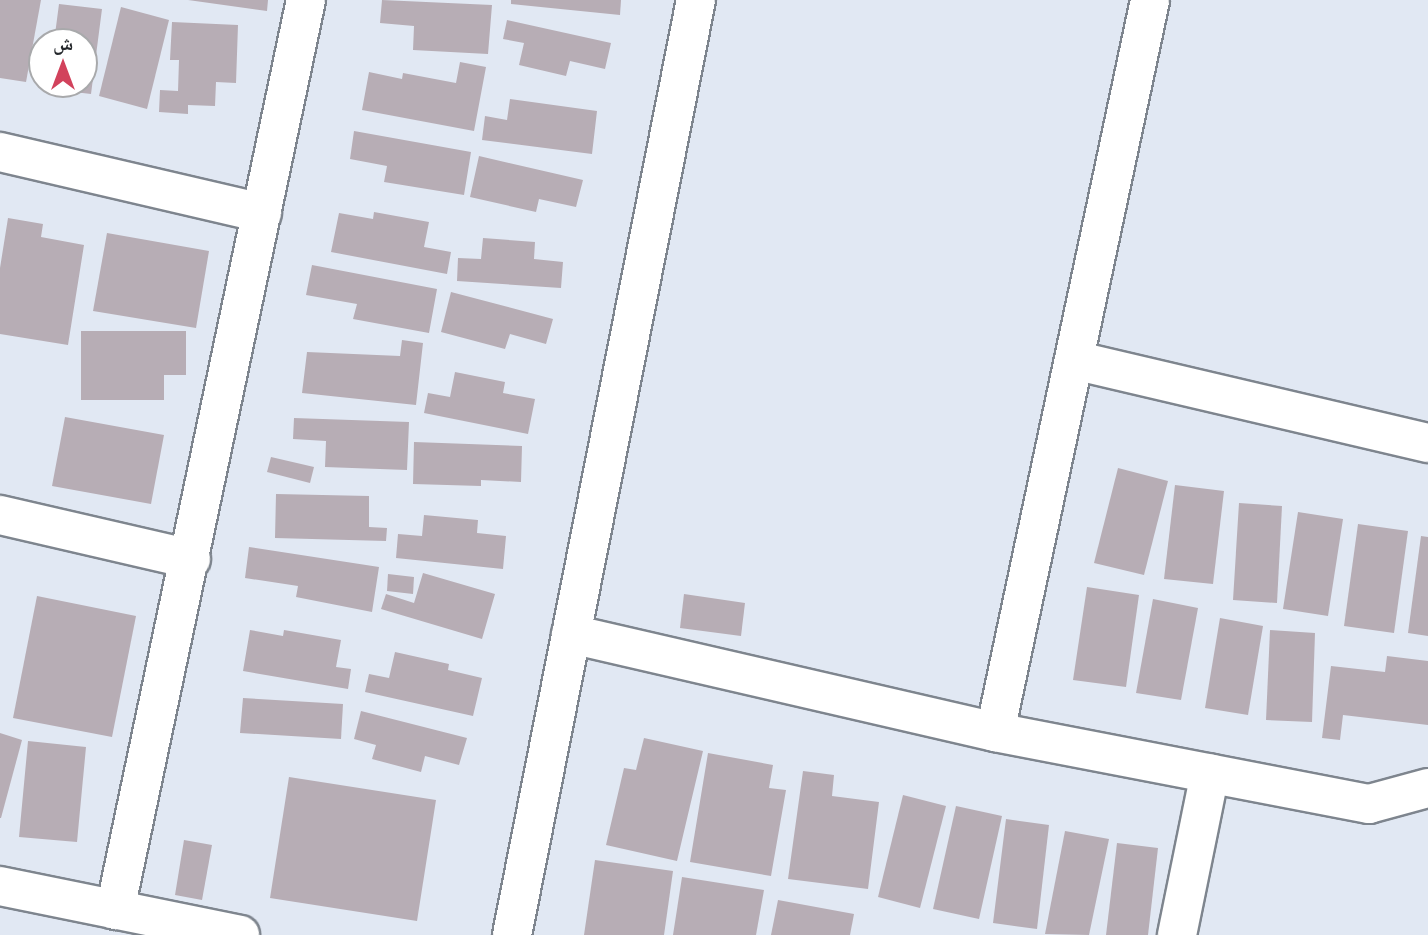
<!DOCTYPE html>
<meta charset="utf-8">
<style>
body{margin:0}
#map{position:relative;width:1428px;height:935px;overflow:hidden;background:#e1e8f3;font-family:"Fira Sans Condensed","Noto Naskh Arabic",sans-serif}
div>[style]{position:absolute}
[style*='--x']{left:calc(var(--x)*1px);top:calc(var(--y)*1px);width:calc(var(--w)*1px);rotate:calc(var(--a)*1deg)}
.building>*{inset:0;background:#b7adb5}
.roads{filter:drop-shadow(2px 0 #7e858e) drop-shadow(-2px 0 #7e858e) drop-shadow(0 2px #7e858e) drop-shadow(0 -2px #7e858e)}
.minor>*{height:38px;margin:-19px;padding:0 19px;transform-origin:19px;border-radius:19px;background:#fff}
span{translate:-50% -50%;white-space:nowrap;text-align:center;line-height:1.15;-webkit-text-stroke:6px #fff;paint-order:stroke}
.north{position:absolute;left:28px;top:28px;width:70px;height:70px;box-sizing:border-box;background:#fff;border:2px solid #a8a9ab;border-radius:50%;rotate:0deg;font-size:19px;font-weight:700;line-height:28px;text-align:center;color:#25282c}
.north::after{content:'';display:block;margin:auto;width:24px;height:32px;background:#d2425c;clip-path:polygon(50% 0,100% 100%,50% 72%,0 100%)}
</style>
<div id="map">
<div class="building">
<div style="clip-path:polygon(0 0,41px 0,26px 82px,0 78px)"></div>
<div style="clip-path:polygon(188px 0,268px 0,267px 11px)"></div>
<div style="clip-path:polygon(382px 0,492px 5px,488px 54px,413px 50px,414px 26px,380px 23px)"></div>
<div style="clip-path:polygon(511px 0,621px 0,620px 15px,511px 4px)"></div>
<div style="clip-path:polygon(59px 4px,102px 9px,91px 94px,49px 89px,49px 84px,84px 84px,84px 42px,54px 42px)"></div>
<div style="clip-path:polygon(121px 7px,169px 20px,147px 109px,99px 96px)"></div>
<div style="clip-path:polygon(507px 20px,611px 43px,605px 69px,570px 61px,566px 76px,519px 65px,524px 43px,503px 39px)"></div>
<div style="clip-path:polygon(172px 22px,238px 25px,236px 83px,216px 82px,215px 106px,188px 105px,188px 114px,159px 112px,160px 90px,178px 91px,179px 60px,170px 60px)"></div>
<div style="clip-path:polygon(460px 62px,486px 67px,474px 131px,362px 110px,369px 72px,402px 79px,403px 73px,456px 83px)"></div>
<div style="clip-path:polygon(510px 99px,597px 111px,592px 154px,482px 140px,485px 116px,507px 120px)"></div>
<div style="clip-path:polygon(354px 131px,471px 152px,464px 195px,384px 182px,387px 166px,350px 159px)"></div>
<div style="clip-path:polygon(479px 156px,583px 180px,576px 207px,539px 199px,536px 212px,470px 197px)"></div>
<div style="clip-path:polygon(374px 212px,429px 222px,424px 247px,451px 252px,447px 274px,331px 252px,339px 213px,373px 219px)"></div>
<div style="clip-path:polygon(8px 218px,43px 224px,41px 237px,84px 245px,68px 345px,0 334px,0 268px)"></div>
<div style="clip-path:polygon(107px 233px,209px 251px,196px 328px,93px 311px)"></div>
<div style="clip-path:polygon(483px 238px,535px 242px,534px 259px,563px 262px,561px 288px,457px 281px,458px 258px,481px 259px)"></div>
<div style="clip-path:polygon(312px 265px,437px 289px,429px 333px,353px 319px,357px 304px,306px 295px)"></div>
<div style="clip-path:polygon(451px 292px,553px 319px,546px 344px,510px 334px,505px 349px,441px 332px)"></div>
<div style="clip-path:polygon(81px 331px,186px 331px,186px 375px,164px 375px,164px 400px,81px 400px)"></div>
<div style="clip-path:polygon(402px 340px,423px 343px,416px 405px,302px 393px,307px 352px,400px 356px)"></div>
<div style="clip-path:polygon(455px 372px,505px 382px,503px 393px,535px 399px,528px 434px,424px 413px,428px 393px,450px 397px)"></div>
<div style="clip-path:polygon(65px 417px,164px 435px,151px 504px,52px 486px)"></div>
<div style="clip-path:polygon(294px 418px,409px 422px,407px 470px,325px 467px,326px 441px,293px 439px)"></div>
<div style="clip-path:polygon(414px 442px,522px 446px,521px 482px,481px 480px,481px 486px,413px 484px)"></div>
<div style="clip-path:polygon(271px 457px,314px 467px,310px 483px,267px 472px)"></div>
<div style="clip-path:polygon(1118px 468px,1168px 481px,1144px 575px,1094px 563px)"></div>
<div style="clip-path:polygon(1175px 485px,1224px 491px,1213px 584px,1164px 579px)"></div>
<div style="clip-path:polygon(276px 494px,369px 496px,369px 527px,387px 528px,386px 541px,275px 538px)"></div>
<div style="clip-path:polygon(1239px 503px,1282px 506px,1277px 603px,1233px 600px)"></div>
<div style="clip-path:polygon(1298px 512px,1343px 519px,1328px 616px,1283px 609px)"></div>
<div style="clip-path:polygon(424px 515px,478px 520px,477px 533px,506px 536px,503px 569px,396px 558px,398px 534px,422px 536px)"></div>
<div style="clip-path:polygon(1358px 524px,1408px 531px,1394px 633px,1344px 626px)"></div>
<div style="clip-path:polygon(1421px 536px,1428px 537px,1428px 636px,1408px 633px)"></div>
<div style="clip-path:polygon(249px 547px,379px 567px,372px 612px,296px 597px,298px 586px,245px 578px)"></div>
<div style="clip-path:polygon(423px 573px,495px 594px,482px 639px,381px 609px,386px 594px,414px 603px)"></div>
<div style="clip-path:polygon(388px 574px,414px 577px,413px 594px,387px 591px)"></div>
<div style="clip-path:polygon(1087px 587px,1139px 595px,1126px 687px,1073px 680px)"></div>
<div style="clip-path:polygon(684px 594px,745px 603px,741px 636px,680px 628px)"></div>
<div style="clip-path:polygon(37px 596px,136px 616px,112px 737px,13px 718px)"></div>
<div style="clip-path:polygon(1153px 599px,1198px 608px,1181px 700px,1136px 693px)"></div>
<div style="clip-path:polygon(1220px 618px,1263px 626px,1248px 715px,1205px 708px)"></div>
<div style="clip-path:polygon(250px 630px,283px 636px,284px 630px,341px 640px,336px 667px,351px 669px,348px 689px,243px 671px)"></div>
<div style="clip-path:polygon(1270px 630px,1315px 633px,1312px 722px,1266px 720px)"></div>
<div style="clip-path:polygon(395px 652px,449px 664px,448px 670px,482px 678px,473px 716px,365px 692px,369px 674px,389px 678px)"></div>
<div style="clip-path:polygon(1387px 656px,1428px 661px,1428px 725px,1343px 715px,1340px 740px,1322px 738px,1331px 666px,1385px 672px)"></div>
<div style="clip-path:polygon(243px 698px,343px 704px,341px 739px,240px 733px)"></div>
<div style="clip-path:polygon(361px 711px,467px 738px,459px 765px,425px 756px,421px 772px,372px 759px,376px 745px,354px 739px)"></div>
<div style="clip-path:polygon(0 733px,22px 740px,1px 818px,0 818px)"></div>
<div style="clip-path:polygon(644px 738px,703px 751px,677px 861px,606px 845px,624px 768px,636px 770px)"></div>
<div style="clip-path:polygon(28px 741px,86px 747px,77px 842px,19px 837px)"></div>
<div style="clip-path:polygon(708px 753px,773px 765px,769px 788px,786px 790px,771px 876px,690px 862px)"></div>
<div style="clip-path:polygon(803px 771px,834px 775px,832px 796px,879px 802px,868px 889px,788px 879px)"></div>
<div style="clip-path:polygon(289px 777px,436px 800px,417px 921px,270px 898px)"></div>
<div style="clip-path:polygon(903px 795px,946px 806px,920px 908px,878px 897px)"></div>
<div style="clip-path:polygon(956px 806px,1002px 816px,979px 919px,933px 909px)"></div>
<div style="clip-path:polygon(1006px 819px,1049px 825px,1037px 929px,993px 923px)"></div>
<div style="clip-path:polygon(1065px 831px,1109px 839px,1089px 935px,1045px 934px)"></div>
<div style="clip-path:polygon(184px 840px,212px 845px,202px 900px,175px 895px)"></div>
<div style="clip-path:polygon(1117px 843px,1158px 848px,1148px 935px,1106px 935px)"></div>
<div style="clip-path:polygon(595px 860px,673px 871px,664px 935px,584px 935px)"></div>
<div style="clip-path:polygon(682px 877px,764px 890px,756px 935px,673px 935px)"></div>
<div style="clip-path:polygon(778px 900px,854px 914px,850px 935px,771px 935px)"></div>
</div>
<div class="roads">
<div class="minor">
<div style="--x:0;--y:152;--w:269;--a:13.1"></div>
<div style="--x:1074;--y:360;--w:364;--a:13.2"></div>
<div style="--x:0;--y:515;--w:196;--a:13"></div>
<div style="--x:571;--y:634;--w:435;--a:13"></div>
<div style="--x:995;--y:732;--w:381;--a:10.9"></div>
<div style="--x:1369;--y:804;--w:61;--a:-15.2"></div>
<div style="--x:995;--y:732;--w:748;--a:-78.04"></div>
<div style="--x:0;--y:886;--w:245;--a:11.5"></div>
<div style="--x:115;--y:910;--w:930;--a:-78.15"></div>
<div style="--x:512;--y:935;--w:953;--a:-78.87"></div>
<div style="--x:1177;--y:935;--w:165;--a:-78.5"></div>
</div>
</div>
<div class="north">ش</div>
</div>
